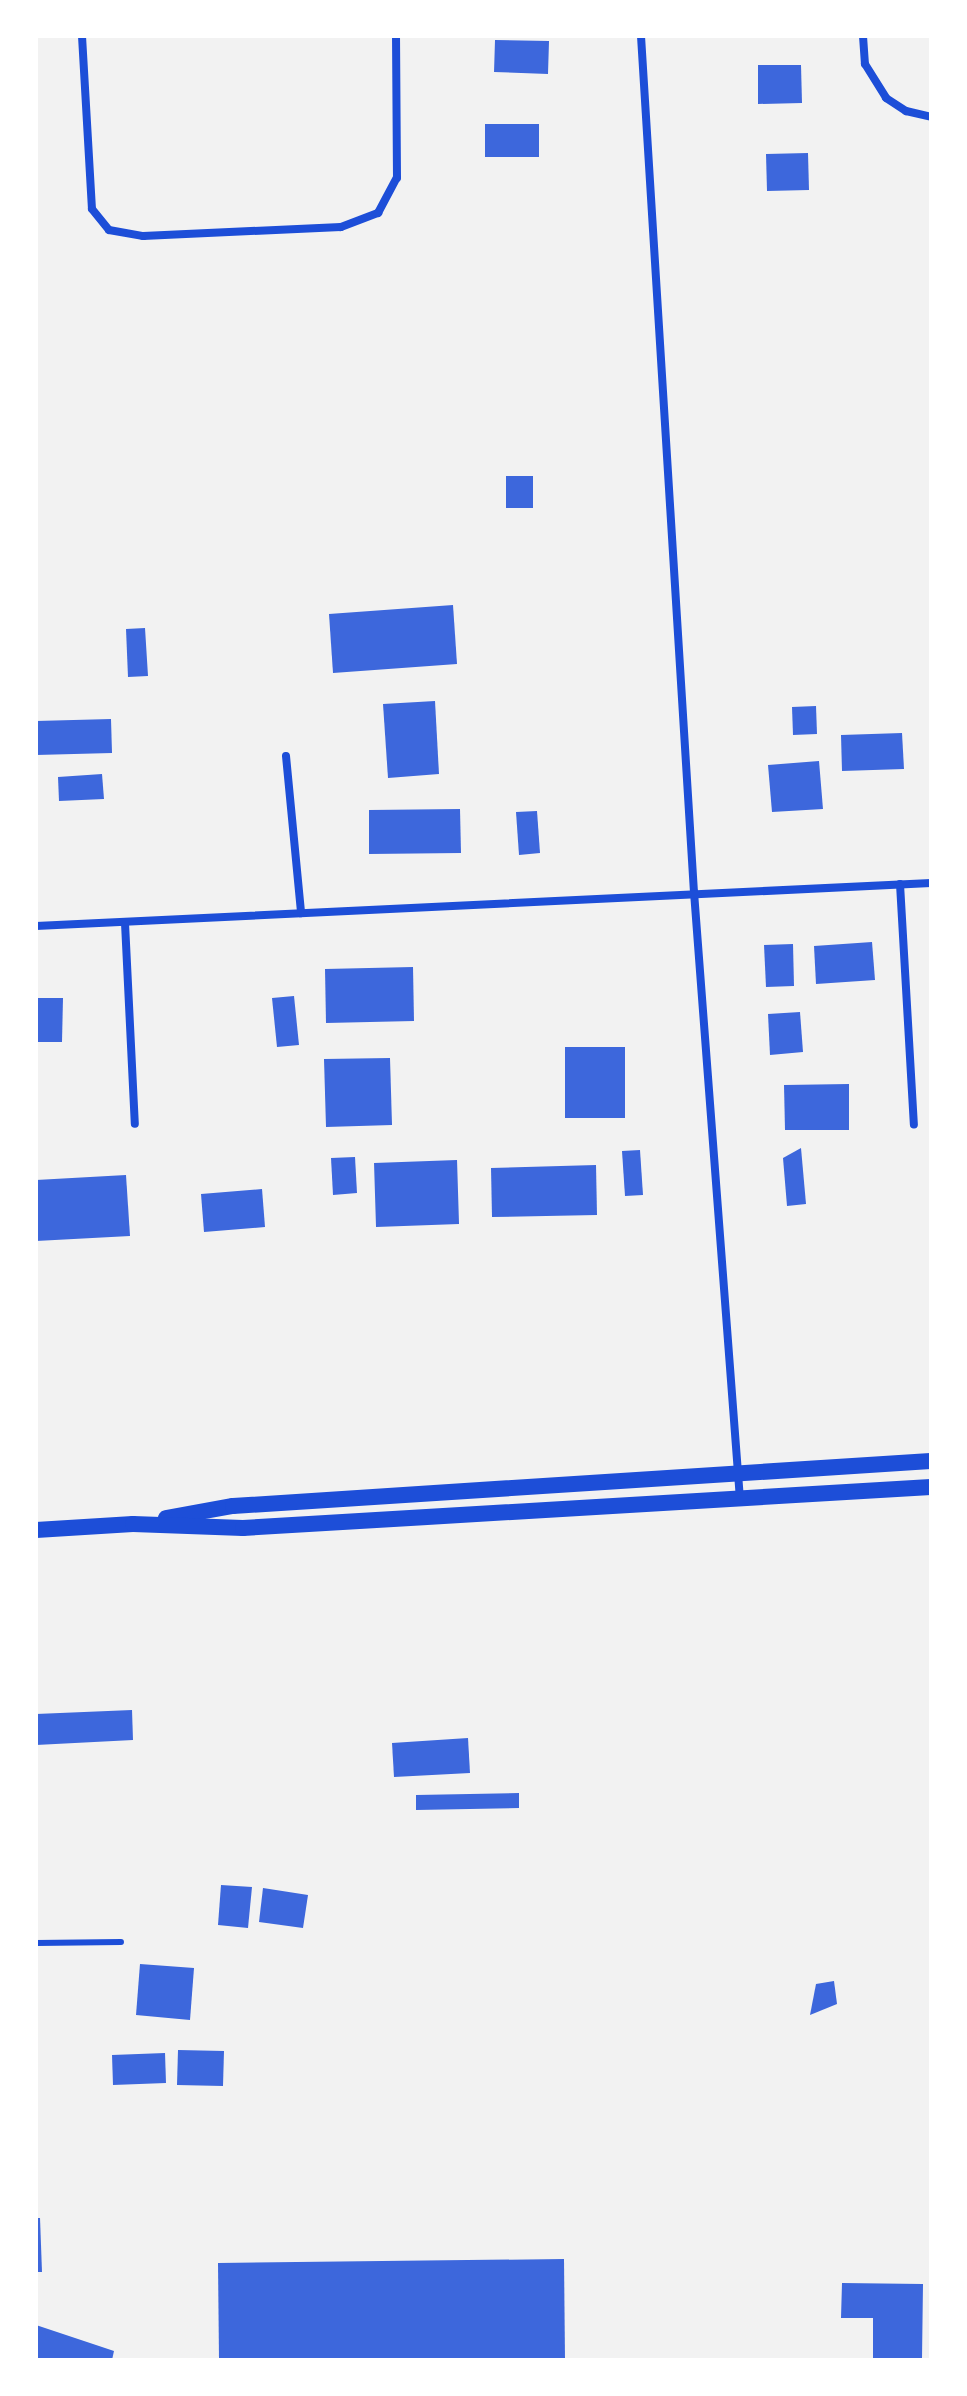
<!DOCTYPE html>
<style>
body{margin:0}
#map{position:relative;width:967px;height:2396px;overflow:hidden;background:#f2f2f2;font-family:"Alegreya Sans",sans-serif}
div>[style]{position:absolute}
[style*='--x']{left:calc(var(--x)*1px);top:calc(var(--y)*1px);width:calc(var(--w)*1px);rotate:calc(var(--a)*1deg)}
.building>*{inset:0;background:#3d67dc}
.service>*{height:6px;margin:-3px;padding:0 3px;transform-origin:3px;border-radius:3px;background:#1d4ed8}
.minor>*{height:8px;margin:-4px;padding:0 4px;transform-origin:4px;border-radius:4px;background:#1d4ed8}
.secondary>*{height:16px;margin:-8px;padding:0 8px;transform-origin:8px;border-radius:8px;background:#1d4ed8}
span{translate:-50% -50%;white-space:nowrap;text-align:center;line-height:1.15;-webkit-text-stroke:6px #fff;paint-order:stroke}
.frame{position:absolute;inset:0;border:38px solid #fff;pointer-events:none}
</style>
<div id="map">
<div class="building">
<div style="clip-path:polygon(495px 40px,549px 41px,548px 74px,494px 72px)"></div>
<div style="clip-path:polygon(758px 65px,801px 65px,802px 103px,758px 104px)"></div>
<div style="clip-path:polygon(485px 124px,539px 124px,539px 157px,485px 157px)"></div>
<div style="clip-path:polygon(808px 153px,809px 190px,767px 191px,766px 154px)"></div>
<div style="clip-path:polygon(506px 476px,533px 476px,533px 508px,506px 508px)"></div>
<div style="clip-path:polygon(453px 605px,457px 664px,333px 673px,329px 614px)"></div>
<div style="clip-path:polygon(145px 628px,148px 676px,128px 677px,126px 629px)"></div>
<div style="clip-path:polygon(435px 701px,439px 774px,388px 778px,383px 704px)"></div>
<div style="clip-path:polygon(816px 706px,817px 734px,793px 735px,792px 707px)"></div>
<div style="clip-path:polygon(111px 719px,112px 753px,36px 755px,36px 721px)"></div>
<div style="clip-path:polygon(902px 733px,904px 769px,842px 771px,841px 735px)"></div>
<div style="clip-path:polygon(819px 761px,823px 809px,772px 812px,768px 765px)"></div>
<div style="clip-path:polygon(102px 774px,104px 799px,59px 801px,58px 777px)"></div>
<div style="clip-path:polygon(460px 809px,461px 853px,369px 854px,369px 810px)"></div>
<div style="clip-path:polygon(537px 811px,540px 853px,519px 855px,516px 812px)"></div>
<div style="clip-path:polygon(872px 942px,875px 980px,816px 984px,814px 946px)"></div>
<div style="clip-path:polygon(793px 944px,794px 986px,766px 987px,764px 945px)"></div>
<div style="clip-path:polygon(413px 967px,414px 1021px,326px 1023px,325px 969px)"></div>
<div style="clip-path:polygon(294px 996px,299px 1045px,277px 1047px,272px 998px)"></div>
<div style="clip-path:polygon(36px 998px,63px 998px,62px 1042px,36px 1042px)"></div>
<div style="clip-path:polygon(800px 1012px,803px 1052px,770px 1055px,768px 1014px)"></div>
<div style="clip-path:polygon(565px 1047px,625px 1047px,625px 1118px,565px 1118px)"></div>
<div style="clip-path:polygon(390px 1058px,392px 1125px,326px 1127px,324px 1059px)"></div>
<div style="clip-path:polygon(849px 1084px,849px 1130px,785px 1130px,784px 1085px)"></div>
<div style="clip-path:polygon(801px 1148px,806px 1204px,787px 1206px,783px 1158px)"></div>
<div style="clip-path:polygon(640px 1150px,643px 1195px,625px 1196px,622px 1151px)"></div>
<div style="clip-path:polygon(355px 1157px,357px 1193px,333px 1195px,331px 1158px)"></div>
<div style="clip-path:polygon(457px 1160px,459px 1224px,376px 1227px,374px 1163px)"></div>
<div style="clip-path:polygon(596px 1165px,597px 1215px,492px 1217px,491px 1168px)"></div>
<div style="clip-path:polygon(126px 1175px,130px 1236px,36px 1241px,36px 1180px)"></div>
<div style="clip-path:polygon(262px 1189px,265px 1227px,204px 1232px,201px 1194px)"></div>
<div style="clip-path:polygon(132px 1710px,133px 1740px,36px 1745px,36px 1714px)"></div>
<div style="clip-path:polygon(468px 1738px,470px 1773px,394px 1777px,392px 1743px)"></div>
<div style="clip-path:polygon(519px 1793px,519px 1808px,416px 1810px,416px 1795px)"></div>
<div style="clip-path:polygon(221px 1885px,252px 1887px,248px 1928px,218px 1925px)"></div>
<div style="clip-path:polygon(263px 1888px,308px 1895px,303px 1928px,259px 1922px)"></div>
<div style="clip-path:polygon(140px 1964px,194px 1968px,190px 2020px,136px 2015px)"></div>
<div style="clip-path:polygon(834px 1981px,837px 2004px,810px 2015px,816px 1984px)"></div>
<div style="clip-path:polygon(178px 2050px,224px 2051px,223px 2086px,177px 2085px)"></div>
<div style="clip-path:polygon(165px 2053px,166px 2083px,113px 2085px,112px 2055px)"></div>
<div style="clip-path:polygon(36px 2218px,40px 2218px,42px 2272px,36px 2272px)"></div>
<div style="clip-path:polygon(564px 2259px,565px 2360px,219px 2360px,218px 2263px)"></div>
<div style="clip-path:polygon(842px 2283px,923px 2284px,922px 2360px,873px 2360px,873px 2318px,841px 2318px)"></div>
<div style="clip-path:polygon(36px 2325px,114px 2351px,112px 2360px,36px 2360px)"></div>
</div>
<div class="service">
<div style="--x:36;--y:1943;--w:85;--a:-0.7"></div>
</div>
<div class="minor">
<div style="--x:82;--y:36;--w:173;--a:86.7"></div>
<div style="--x:92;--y:209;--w:27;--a:51"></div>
<div style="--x:109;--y:230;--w:35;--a:10"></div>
<div style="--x:143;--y:236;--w:198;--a:-2.6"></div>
<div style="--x:341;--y:227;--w:40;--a:-21"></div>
<div style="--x:378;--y:213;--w:40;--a:-62"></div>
<div style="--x:397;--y:178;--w:142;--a:-90.4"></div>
<div style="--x:641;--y:36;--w:858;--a:86.46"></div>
<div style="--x:694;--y:892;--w:609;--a:85.67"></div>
<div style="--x:863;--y:36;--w:28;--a:86"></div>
<div style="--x:865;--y:64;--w:40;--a:58"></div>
<div style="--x:886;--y:98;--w:24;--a:33"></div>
<div style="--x:906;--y:111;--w:26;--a:13"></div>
<div style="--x:286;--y:756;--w:158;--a:84.5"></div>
<div style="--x:900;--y:884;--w:241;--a:86.7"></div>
<div style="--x:125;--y:923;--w:201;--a:87.2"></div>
<div style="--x:36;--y:926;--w:896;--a:-2.75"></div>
</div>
<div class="secondary">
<div style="--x:166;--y:1518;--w:68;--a:-10.2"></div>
<div style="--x:233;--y:1506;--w:699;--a:-3.69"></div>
<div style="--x:36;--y:1530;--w:97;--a:-3.5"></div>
<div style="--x:133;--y:1524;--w:110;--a:2.1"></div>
<div style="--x:243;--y:1528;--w:689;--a:-3.41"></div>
</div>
<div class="frame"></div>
</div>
